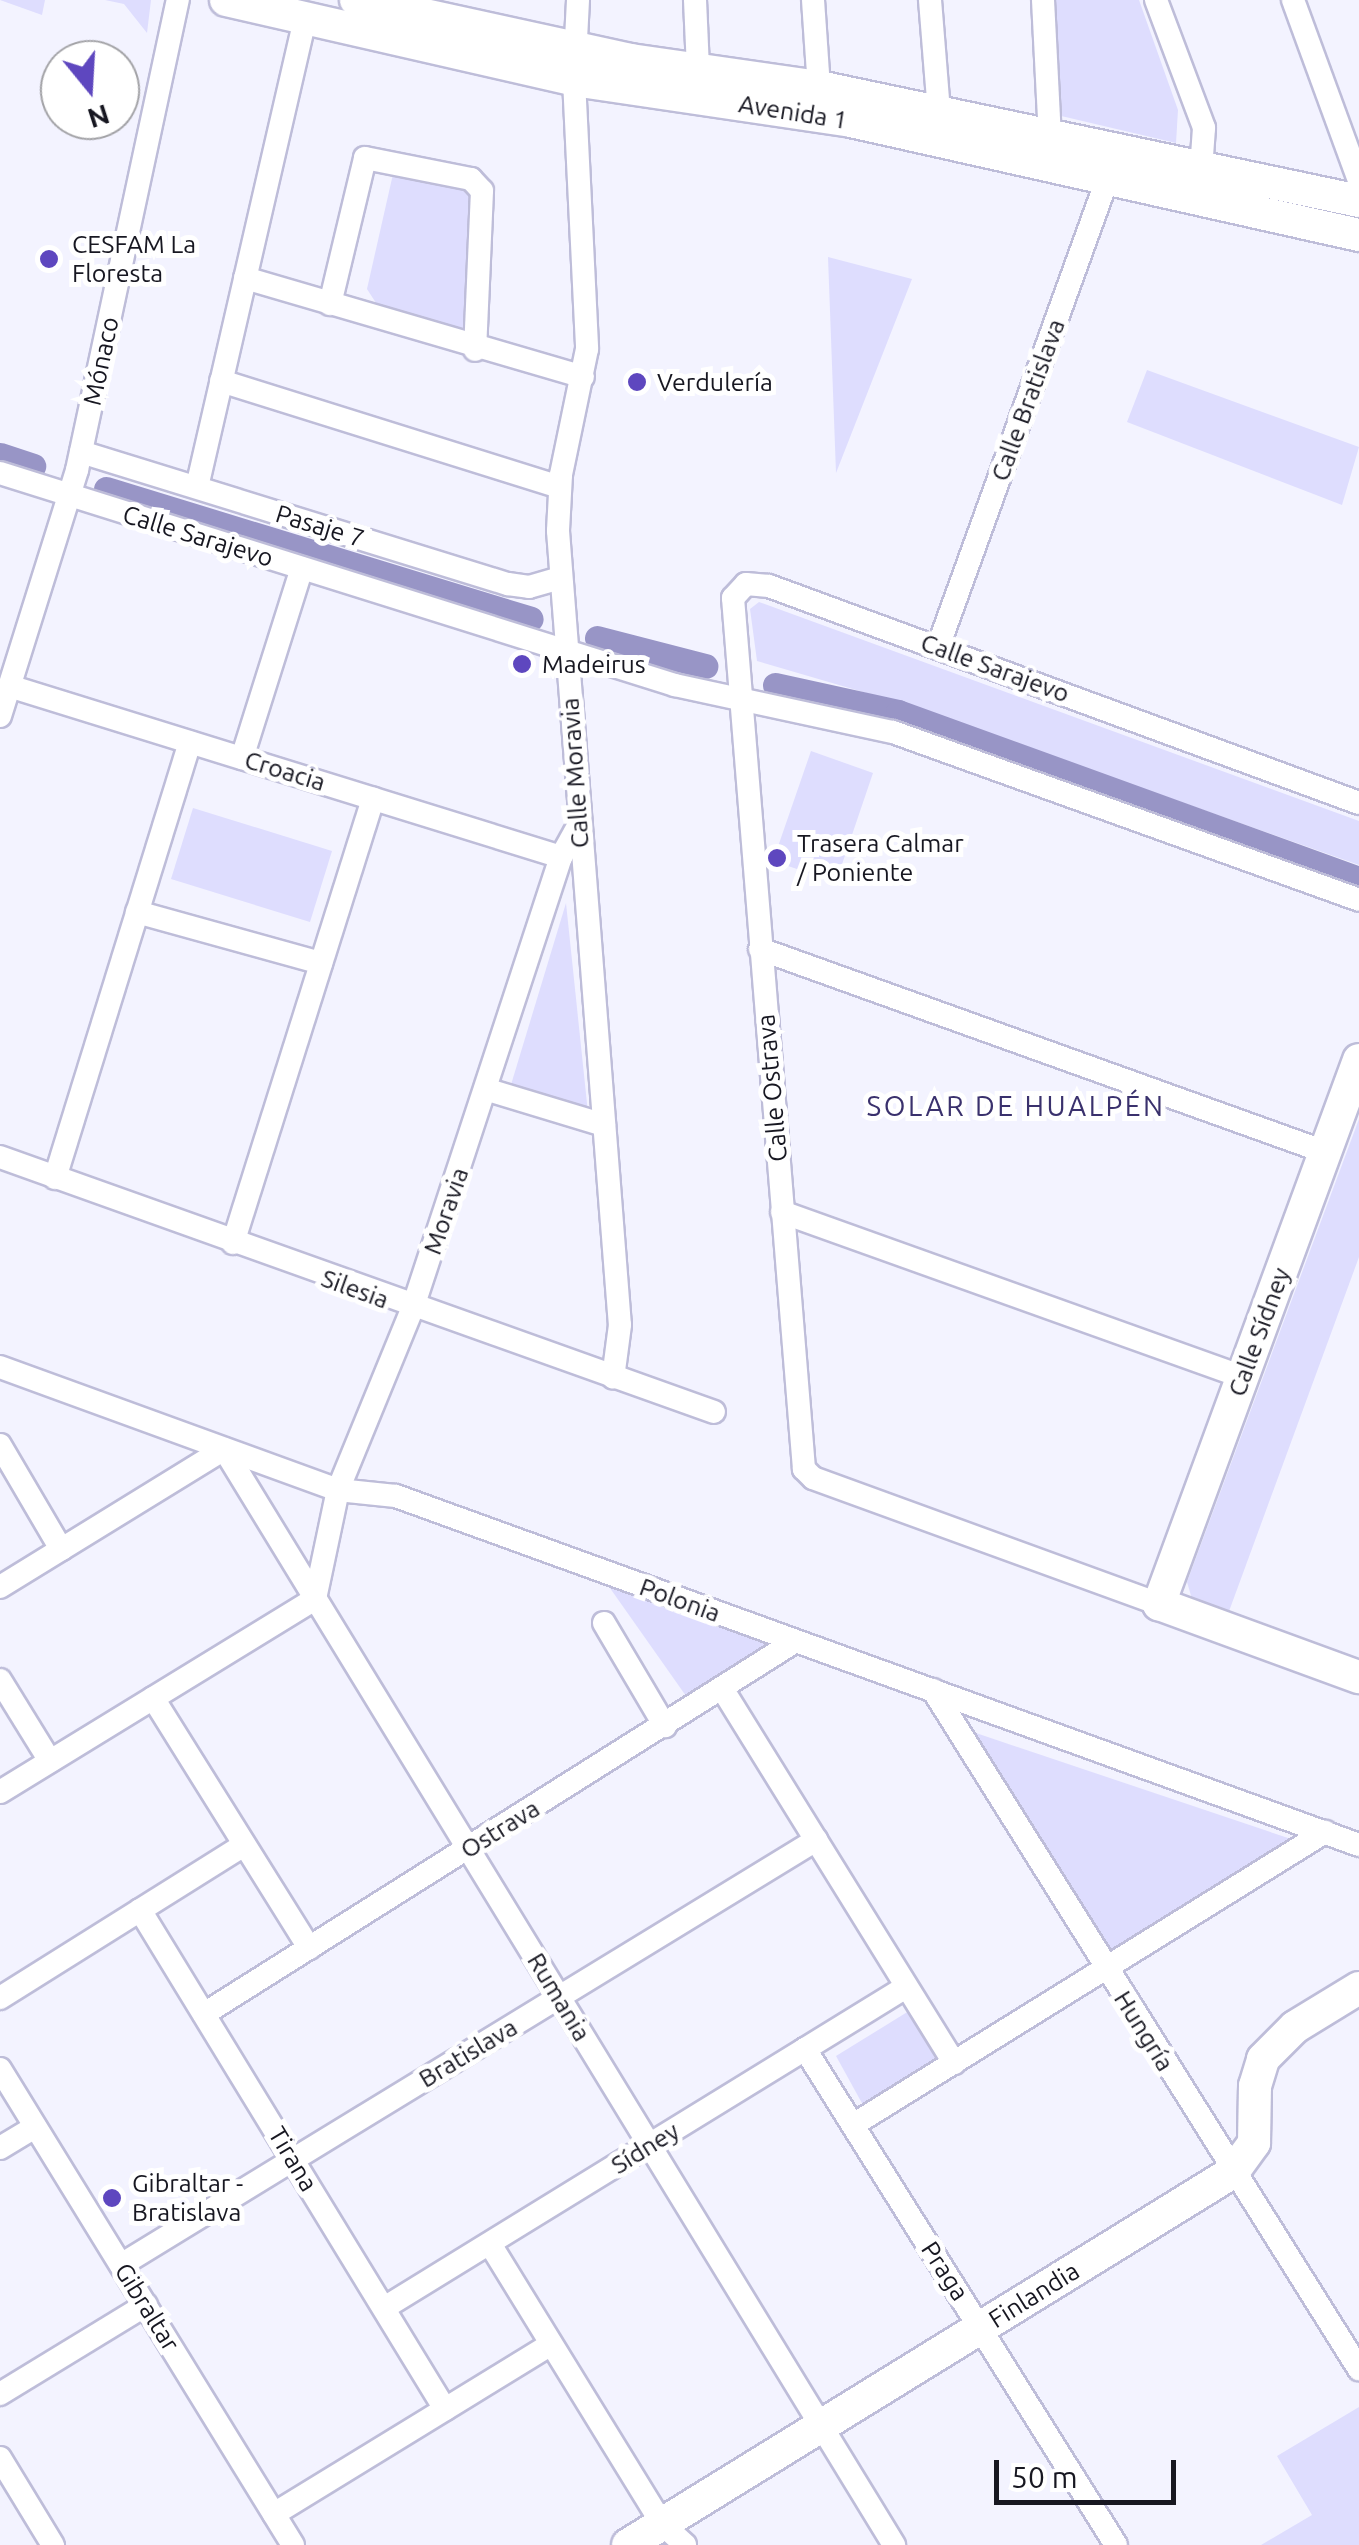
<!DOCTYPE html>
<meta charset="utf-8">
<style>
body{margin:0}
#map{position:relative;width:1359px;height:2545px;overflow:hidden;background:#f3f3ff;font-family:Ubuntu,sans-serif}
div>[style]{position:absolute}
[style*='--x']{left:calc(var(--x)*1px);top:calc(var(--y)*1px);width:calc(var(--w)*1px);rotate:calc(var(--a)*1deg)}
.green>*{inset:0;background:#deddfe}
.canal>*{height:25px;margin:-12.5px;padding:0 12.5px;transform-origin:12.5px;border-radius:12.5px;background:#9895c6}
.roads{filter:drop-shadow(2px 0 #bebdd9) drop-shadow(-2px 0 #bebdd9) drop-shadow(0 2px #bebdd9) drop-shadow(0 -2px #bebdd9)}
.street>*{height:22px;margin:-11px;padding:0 11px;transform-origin:11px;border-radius:11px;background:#fff}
.secondary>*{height:32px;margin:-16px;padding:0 16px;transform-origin:16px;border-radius:16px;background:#fff}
.dots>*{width:28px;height:28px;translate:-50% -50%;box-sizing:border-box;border:5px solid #fff;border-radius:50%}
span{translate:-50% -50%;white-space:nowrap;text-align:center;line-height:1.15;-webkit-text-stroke:10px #fff;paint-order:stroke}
.street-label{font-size:25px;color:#171721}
.poi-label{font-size:25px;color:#171721}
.left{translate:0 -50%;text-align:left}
.neighbourhood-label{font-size:28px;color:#3a316d;letter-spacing:2.5px}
.north{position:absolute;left:40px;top:40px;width:100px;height:100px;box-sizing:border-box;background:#fff;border:2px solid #a2a2a6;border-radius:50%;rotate:162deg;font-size:28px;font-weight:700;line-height:40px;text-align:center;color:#171721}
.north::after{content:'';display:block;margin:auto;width:35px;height:45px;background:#5e47bf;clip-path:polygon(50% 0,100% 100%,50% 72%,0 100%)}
.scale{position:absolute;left:994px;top:2460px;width:182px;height:45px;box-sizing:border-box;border:5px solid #171721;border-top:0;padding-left:12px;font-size:30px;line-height:35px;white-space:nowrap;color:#171721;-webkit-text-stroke:8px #fff;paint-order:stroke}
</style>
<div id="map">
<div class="green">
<div style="clip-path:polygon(0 0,45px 0,42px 15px)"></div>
<div style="clip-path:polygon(105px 0,151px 0,147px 33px,124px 4px)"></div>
<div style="clip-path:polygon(1051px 0,1139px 0,1178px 110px,1176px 143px,1057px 115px)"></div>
<div style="clip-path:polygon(393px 174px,466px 183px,475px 195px,473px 333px,376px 303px,367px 289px)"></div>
<div style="clip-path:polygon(828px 257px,912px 279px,836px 473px)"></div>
<div style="clip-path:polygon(1147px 370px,1359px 447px,1342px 505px,1127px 422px)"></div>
<div style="clip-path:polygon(759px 602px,1359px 821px,1359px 865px,904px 704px,757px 661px,750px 609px)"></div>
<div style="clip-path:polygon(811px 751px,873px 773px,836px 882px,773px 861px)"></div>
<div style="clip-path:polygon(193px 808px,332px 851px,310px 922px,171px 879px)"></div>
<div style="clip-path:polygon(566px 903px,588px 1113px,510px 1088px)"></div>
<div style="clip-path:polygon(1359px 1119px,1359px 1257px,1228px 1614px,1192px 1599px,1187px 1582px)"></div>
<div style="clip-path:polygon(605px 1581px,796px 1651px,698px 1713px)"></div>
<div style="clip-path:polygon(973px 1732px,1297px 1841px,1111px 1952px)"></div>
<div style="clip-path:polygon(909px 2011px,939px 2058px,863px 2105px,836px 2056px)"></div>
<div style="clip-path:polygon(1359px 2407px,1359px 2545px,1261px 2545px,1312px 2515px,1277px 2456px)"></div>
</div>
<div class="canal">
<div style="--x:0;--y:455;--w:35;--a:18"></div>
<div style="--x:106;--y:489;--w:444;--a:17"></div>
<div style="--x:597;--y:638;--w:112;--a:14.5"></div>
<div style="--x:775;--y:685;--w:126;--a:12.4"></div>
<div style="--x:898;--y:712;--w:490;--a:19.9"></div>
</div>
<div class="roads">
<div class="street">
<div style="--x:578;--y:0;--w:80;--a:92.9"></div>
<div style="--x:574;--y:80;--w:269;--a:87.2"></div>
<div style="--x:587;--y:349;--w:129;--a:101.7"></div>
<div style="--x:561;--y:475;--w:56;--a:93.1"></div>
<div style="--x:558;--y:531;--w:796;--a:85.54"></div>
<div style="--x:620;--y:1325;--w:53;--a:97.5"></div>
<div style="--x:695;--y:0;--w:69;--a:87.5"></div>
<div style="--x:813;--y:0;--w:87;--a:86.1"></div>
<div style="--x:930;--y:0;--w:111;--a:85.4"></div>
<div style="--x:1043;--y:0;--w:137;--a:87.1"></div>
<div style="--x:1156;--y:0;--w:137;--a:69.4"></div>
<div style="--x:1204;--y:128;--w:42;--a:94.1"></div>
<div style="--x:1293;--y:0;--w:192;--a:69.9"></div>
<div style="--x:245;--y:278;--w:352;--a:16.3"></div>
<div style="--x:330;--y:304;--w:150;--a:-76.5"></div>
<div style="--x:365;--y:158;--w:108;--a:11.2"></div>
<div style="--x:471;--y:179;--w:16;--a:47"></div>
<div style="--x:482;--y:191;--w:159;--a:92.5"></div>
<div style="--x:221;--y:381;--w:354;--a:17.4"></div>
<div style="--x:81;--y:452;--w:447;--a:17.2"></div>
<div style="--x:508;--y:584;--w:21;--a:8"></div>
<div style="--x:529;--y:587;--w:33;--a:-16"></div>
<div style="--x:0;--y:473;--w:708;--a:17.44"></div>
<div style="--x:675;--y:685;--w:223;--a:12.2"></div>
<div style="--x:893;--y:732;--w:495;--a:19.8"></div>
<div style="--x:197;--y:487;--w:481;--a:-77"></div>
<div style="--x:938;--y:647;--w:512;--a:-70.11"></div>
<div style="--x:9;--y:686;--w:578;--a:17.21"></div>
<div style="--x:0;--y:716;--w:258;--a:-72.6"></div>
<div style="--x:77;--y:470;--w:481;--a:-77.9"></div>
<div style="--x:242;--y:758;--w:199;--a:-72.5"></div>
<div style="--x:137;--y:912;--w:191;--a:15.5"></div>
<div style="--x:760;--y:949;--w:600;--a:19.76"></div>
<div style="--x:488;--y:1090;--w:121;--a:16.8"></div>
<div style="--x:0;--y:1157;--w:758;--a:19.65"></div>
<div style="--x:55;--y:1178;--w:456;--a:-72.8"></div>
<div style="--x:782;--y:1212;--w:490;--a:19.7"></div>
<div style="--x:233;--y:1243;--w:466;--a:-72.5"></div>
<div style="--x:0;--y:1367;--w:360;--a:20"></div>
<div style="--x:338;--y:1490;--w:58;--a:5.9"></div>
<div style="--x:396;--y:1496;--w:1024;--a:19.92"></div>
<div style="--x:0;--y:1445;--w:121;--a:59.6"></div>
<div style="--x:0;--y:1587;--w:263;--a:-31.6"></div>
<div style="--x:224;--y:1449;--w:1285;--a:58.56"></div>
<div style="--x:1159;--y:1604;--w:368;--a:-160"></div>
<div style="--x:813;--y:1478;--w:13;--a:-135"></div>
<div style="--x:804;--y:1469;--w:874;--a:-94.66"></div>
<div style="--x:733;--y:598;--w:19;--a:-47"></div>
<div style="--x:746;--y:584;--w:23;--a:5"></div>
<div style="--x:769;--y:586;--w:629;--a:20.19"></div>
<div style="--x:604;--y:1623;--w:120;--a:59.4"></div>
<div style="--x:0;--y:1680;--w:95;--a:58.3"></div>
<div style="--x:723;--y:1690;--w:439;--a:58.2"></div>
<div style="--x:933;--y:1690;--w:802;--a:57.9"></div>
<div style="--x:153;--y:1698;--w:295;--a:58"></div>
<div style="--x:0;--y:1792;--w:369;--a:-31.5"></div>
<div style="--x:315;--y:1599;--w:111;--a:-78.1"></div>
<div style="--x:338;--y:1490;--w:195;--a:-67.7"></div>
<div style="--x:412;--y:1310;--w:477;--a:-71.8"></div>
<div style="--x:561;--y:857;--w:38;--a:-61"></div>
<div style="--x:140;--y:1910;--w:585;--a:58.57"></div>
<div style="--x:0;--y:1998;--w:288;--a:-32.1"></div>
<div style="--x:204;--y:2014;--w:697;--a:-32.23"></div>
<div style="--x:805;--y:2049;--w:585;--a:57.91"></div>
<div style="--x:0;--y:2069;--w:559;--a:58.39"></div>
<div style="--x:853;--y:2125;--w:556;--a:-31.83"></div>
<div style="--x:0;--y:2148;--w:41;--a:-31"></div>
<div style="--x:490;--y:2244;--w:329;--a:58.4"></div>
<div style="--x:662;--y:2524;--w:31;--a:42"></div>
<div style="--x:121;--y:2265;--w:815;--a:-31.45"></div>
<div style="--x:384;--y:2308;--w:613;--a:-31.59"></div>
<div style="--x:0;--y:2394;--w:171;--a:-31.4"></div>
<div style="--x:0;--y:2458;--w:102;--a:58.7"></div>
<div style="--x:274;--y:2514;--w:325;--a:-31.5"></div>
</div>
<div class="secondary">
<div style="--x:226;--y:0;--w:357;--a:12.9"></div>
<div style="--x:574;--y:80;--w:280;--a:8.4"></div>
<div style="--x:851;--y:121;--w:521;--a:12.65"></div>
<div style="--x:356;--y:0;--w:281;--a:12.3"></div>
<div style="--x:631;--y:60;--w:190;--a:8.2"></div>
<div style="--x:819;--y:87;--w:552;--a:11.92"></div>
<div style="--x:1359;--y:1060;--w:580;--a:110.19"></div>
<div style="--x:1159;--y:1604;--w:213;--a:20.1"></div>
<div style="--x:628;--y:2545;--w:711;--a:-31.66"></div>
<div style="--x:1233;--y:2172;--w:36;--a:-54"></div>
<div style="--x:1254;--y:2143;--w:57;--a:-89"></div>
<div style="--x:1255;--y:2086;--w:28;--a:-73"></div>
<div style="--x:1263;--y:2059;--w:45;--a:-45"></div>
<div style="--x:1295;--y:2027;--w:75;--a:-31.4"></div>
</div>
</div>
<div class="dots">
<div style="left:49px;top:259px;background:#5e47bf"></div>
<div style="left:637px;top:382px;background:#5e47bf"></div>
<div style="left:522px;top:664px;background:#5e47bf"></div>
<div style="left:777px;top:858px;background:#5e47bf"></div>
<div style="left:112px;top:2198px;background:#5e47bf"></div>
</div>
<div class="street-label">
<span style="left:793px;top:112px;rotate:9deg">Avenida 1</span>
<span style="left:101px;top:361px;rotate:-78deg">Mónaco</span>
<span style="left:1028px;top:400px;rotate:-70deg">Calle Bratislava</span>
<span style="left:320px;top:526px;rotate:17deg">Pasaje 7</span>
<span style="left:198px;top:536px;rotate:17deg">Calle Sarajevo</span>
<span style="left:995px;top:668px;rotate:20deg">Calle Sarajevo</span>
<span style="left:285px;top:771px;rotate:17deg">Croacia</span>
<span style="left:575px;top:773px;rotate:-94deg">Calle Moravia</span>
<span style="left:772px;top:1088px;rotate:-95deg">Calle Ostrava</span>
<span style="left:446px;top:1211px;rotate:-71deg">Moravia</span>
<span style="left:355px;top:1289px;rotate:20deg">Silesia</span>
<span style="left:1259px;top:1332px;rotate:-70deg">Calle Sídney</span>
<span style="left:680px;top:1600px;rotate:20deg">Polonia</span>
<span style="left:500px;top:1829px;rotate:-32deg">Ostrava</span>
<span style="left:559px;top:1997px;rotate:59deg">Rumania</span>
<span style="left:1144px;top:2031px;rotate:58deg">Hungría</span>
<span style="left:468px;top:2053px;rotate:-31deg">Bratislava</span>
<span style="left:645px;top:2148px;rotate:-32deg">Sídney</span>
<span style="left:293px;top:2159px;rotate:59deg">Tirana</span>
<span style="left:945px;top:2271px;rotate:57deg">Praga</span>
<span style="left:1034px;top:2295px;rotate:-32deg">Finlandia</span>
<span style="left:147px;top:2307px;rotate:58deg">Gibraltar</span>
</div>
<div class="poi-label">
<span class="left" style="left:72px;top:259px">CESFAM La<br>Floresta</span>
<span class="left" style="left:657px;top:382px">Verdulería</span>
<span class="left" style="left:542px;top:664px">Madeirus</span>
<span class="left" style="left:797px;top:858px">Trasera Calmar<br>/ Poniente</span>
<span class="left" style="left:132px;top:2198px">Gibraltar -<br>Bratislava</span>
</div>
<div class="neighbourhood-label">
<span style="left:1016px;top:1106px">SOLAR DE HUALPÉN</span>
</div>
<div class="north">N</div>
<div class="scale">50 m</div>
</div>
